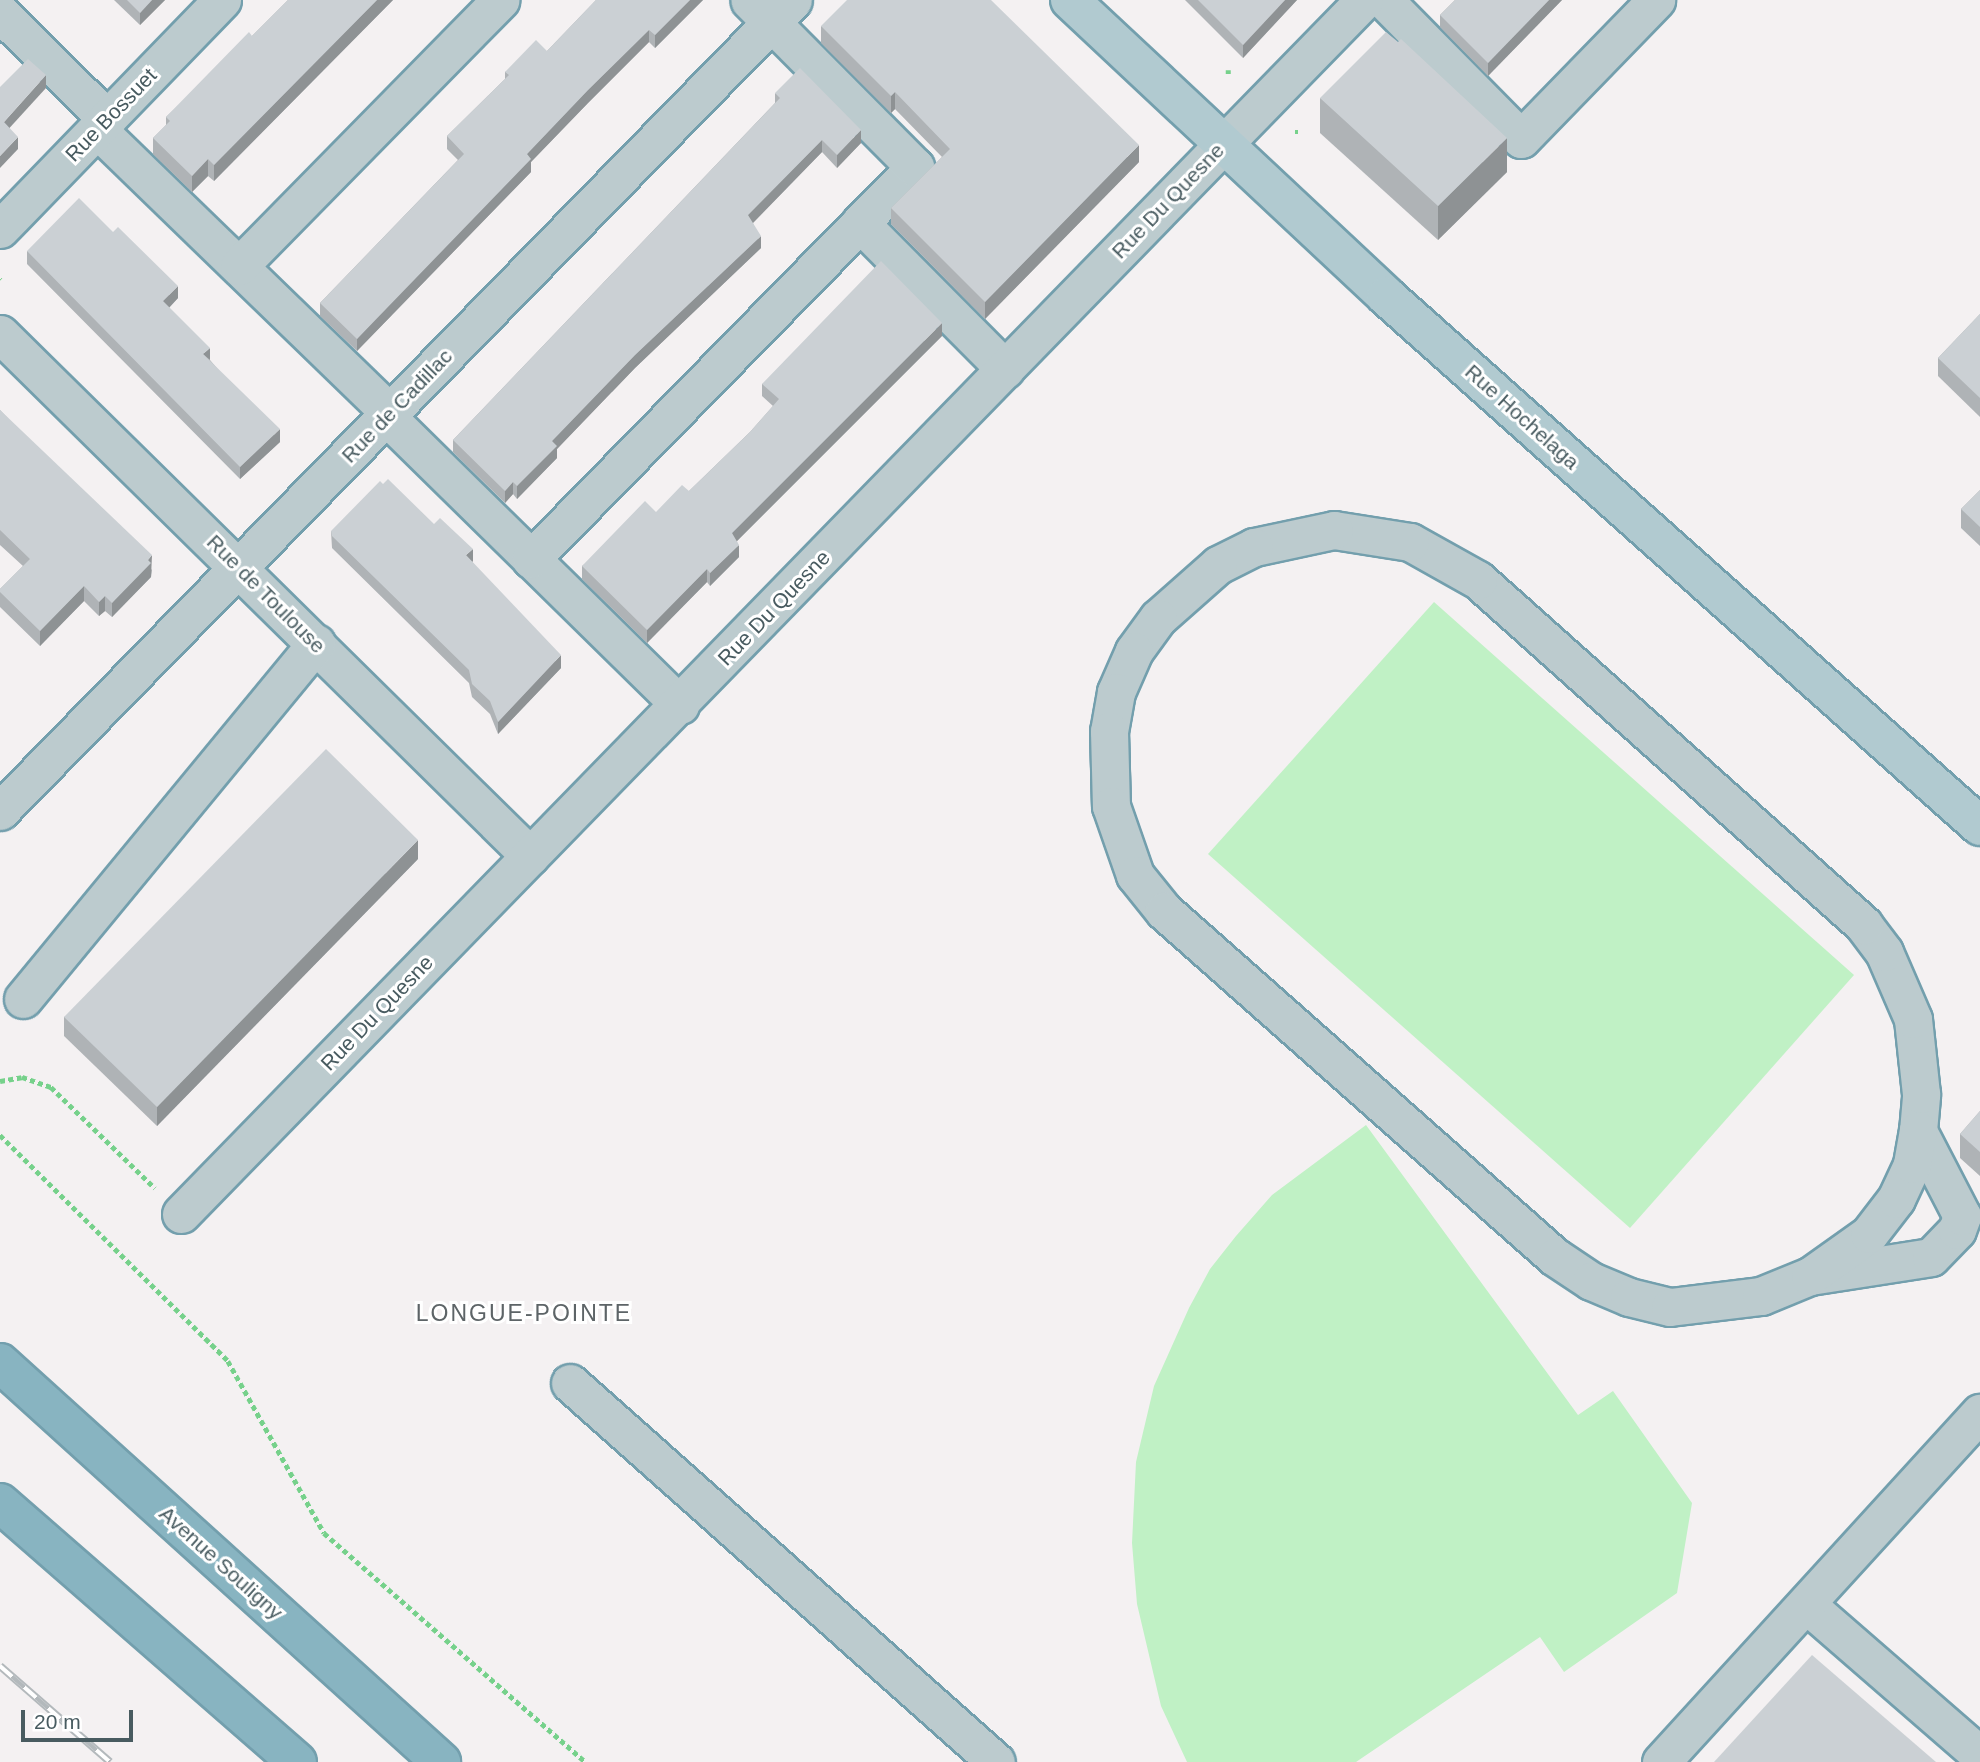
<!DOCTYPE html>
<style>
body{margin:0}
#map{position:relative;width:1980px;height:1762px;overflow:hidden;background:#f4f1f2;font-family:Helvetica,sans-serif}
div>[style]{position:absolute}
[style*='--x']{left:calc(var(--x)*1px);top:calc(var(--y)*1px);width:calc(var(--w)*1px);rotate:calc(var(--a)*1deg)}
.green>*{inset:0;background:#c0f1c5}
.path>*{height:4.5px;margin-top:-2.25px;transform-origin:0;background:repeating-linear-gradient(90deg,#76d18b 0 5px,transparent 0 8.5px)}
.roads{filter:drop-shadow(2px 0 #739fad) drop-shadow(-2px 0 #739fad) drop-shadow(0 2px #739fad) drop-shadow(0 -2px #739fad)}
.minor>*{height:37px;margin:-18.5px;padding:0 18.5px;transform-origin:18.5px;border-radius:18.5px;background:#bccbce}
.major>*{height:38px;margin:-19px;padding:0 19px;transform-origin:19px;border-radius:19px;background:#b1cad0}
.highway>*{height:38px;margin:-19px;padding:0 19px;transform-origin:19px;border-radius:19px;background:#88b4c1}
.rail>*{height:8px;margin-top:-4px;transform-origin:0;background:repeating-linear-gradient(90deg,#fff 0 16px,#b3b9bc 0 32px);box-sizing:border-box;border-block:2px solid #b3b9bc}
.wall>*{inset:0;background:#afb3b6}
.shaded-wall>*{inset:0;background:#8e9294}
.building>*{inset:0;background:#cbd0d4}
span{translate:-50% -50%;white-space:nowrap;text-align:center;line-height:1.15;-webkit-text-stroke:6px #fff;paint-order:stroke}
.street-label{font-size:21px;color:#485b60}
.neighbourhood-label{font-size:23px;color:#5d6467;letter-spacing:2px}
.scale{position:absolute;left:21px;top:1710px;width:112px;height:32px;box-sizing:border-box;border:4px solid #485b60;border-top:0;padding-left:9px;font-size:21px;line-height:24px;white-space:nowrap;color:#485b60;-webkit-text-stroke:5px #fff;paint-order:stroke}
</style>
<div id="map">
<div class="green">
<div style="clip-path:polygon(1434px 602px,1854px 975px,1630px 1228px,1208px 854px)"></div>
<div style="clip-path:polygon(1366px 1125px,1578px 1415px,1613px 1391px,1692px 1503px,1677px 1593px,1564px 1672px,1540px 1637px,1356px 1762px,1187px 1762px,1161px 1706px,1137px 1604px,1132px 1543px,1136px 1462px,1154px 1386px,1189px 1308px,1210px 1269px,1236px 1236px,1272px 1195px)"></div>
</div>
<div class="path">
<div style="--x:1228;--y:74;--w:4;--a:-90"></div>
<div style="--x:1295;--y:132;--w:3;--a:0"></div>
<div style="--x:0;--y:279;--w:1;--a:45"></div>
<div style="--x:0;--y:1081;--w:22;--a:-10"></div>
<div style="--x:22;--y:1077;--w:31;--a:19"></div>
<div style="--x:51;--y:1087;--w:145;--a:44.2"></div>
<div style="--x:0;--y:1135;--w:321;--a:44.7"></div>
<div style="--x:228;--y:1361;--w:197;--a:60.8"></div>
<div style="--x:324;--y:1533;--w:348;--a:41.2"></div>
</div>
<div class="roads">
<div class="minor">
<div style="--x:1384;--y:0;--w:195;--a:45.4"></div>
<div style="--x:1521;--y:139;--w:194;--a:-45.8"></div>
<div style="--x:0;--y:13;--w:151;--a:44.7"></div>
<div style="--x:97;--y:129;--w:408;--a:44.1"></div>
<div style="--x:860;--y:223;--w:206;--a:45.2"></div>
<div style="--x:0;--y:229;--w:319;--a:-45.9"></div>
<div style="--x:239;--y:266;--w:373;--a:-45.5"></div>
<div style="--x:0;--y:334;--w:744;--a:44.56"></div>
<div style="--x:387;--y:417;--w:411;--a:44.5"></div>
<div style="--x:531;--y:559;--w:549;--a:-45.59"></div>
<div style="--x:915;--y:167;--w:235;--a:-134.8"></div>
<div style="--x:0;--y:811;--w:1134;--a:-45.64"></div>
<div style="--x:23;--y:999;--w:461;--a:-50.5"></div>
<div style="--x:181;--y:1214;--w:1695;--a:-45.74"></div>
<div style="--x:1810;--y:1276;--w:122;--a:-8.9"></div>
<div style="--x:1931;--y:1257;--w:37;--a:-46"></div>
<div style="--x:1957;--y:1230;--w:15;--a:-70"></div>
<div style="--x:1962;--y:1216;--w:96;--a:-117.4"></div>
<div style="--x:1918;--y:1131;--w:37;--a:-85"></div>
<div style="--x:1921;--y:1094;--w:75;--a:-96.1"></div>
<div style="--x:1913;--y:1019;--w:73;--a:-113.4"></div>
<div style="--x:1884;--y:952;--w:34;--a:-127"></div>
<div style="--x:1864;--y:925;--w:518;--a:-138.21"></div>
<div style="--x:1478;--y:580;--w:78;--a:-150.8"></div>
<div style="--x:1410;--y:542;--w:77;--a:-171"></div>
<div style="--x:1334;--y:530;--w:82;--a:168"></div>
<div style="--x:1254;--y:547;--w:40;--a:153.4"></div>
<div style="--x:1218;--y:565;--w:80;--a:138.5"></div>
<div style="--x:1158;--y:618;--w:41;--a:126"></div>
<div style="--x:1134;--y:651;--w:45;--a:113.7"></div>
<div style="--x:1116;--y:692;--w:40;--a:100"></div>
<div style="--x:1109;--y:731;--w:75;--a:88.5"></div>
<div style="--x:1111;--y:806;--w:73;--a:70.8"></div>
<div style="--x:1135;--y:875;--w:46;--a:51.1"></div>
<div style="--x:1164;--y:911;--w:522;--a:41.51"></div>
<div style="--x:1555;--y:1257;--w:43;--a:33.7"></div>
<div style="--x:1591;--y:1281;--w:41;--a:22.8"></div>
<div style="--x:1629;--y:1297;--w:42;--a:13.7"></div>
<div style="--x:1670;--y:1307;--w:92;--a:-6.9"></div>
<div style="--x:1761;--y:1296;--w:53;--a:-22.2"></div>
<div style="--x:1810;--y:1276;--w:72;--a:-35.4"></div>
<div style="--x:1869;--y:1234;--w:44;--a:-52.4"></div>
<div style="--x:1896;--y:1199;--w:38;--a:-65"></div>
<div style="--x:1912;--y:1164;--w:34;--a:-80"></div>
<div style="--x:570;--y:1383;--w:570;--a:41.66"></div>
<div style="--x:1806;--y:1604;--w:230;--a:41"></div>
<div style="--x:1661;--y:1762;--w:473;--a:-47.6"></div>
</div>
<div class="major">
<div style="--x:1070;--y:0;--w:433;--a:43.1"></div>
<div style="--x:1386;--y:296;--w:796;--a:41.74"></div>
</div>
<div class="highway">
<div style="--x:0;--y:1363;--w:595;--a:42.14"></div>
<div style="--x:0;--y:1503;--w:394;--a:41.1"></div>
</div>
</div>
<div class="rail">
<div style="--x:0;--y:1666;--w:146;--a:41.1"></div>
</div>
<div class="wall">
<div style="clip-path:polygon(114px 0,165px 0,140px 25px)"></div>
<div style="clip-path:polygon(288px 0,393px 0,214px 181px,208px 176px,192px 192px,153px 154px,153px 138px,166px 125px,166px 117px,252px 36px)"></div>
<div style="clip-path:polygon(596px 0,703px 0,655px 48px,649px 42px,588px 103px,531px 162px,531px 172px,357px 351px,320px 316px,320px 303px,458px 160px,447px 149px,447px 136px,505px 79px,505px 72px,547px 51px)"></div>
<div style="clip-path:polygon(1185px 0,1297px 0,1243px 58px)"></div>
<div style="clip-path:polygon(1455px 0,1562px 0,1488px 76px,1440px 27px,1440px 15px)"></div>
<div style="clip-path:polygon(821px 26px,1139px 162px,985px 319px,891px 224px,891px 208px,942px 157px,895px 109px,891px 113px,821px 43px)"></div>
<div style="clip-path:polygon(775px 93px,861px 143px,837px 168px,822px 152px,753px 223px,761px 248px,635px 368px,557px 449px,557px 458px,517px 499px,513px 494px,505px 503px,453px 452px,453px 440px,775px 103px)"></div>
<div style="clip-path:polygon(1320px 98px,1507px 172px,1438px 240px,1320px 133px)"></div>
<div style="clip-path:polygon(27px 251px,178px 298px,169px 308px,210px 360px,280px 442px,240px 479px,27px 264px)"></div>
<div style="clip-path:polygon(1980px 314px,1980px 417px,1938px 376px,1938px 358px)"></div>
<div style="clip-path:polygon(942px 336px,737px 541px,739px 557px,710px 586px,707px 582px,647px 643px,582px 579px,582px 566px,689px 491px,750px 432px,773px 406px,762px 396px,762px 384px)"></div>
<div style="clip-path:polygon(0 410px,152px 570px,151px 577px,112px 617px,105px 611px,99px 616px,84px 601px,40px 646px,0 607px,0 589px,23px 566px,0 545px)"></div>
<div style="clip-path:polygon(1980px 490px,1980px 546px,1961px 528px,1961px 509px)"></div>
<div style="clip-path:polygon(331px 531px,473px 561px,472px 562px,561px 668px,498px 734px,490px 714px,472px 697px,469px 683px,332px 548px)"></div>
<div style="clip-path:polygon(418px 859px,157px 1126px,64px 1036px,64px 1017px)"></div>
<div style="clip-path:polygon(1980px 1111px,1980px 1176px,1960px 1158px,1960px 1134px)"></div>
</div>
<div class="shaded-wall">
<div style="clip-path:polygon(152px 0,165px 0,140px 25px,140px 13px)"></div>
<div style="clip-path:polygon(377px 0,393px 0,214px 181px,214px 165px)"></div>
<div style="clip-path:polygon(690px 0,703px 0,655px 48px,655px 35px)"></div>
<div style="clip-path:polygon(1285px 0,1297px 0,1243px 58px,1243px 45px)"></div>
<div style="clip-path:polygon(1549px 0,1562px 0,1488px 76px,1488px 63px)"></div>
<div style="clip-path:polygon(649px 30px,649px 42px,588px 103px,531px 162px,531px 172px,357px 351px,357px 339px,527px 154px,588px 90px)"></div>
<div style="clip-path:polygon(46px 75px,46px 88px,4px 134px,4px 122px)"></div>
<div style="clip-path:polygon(895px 92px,895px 109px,891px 113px,891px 96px)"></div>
<div style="clip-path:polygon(861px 130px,861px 143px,837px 168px,837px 155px)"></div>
<div style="clip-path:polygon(18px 137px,18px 149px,0 168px,0 156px)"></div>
<div style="clip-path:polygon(1507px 138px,1507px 172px,1438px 240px,1438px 206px)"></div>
<div style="clip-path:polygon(822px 140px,822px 152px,748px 228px,748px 215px)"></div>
<div style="clip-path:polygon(1139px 145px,1139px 162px,985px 319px,985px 302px)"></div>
<div style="clip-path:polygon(208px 159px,208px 176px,192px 192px,192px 176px)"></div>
<div style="clip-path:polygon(761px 236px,761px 248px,635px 368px,557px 449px,557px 458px,517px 499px,517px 486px,552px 441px,635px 355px)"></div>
<div style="clip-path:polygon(178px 286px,178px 298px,163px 314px,163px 301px)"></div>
<div style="clip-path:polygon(942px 323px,942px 336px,732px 546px,732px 533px)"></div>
<div style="clip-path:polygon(210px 348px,210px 360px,203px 354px)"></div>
<div style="clip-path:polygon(280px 429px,280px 442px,240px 479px,240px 467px)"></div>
<div style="clip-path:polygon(513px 482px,513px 494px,505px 503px,505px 491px)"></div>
<div style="clip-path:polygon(739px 545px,739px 557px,710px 586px,710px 573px)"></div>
<div style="clip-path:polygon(473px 549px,473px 561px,466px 568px,466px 555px)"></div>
<div style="clip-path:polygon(152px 555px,151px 577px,112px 617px,112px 603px)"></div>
<div style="clip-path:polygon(707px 569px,707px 582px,647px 643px,647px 630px)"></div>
<div style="clip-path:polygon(84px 586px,84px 601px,40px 646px,40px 631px)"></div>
<div style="clip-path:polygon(105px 596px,105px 611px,99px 616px,99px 602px)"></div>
<div style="clip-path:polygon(561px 655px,561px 668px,498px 734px,498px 722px)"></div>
<div style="clip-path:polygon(418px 840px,418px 859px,157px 1126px,157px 1107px)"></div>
</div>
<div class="building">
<div style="clip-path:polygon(127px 0,152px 0,140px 13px)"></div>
<div style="clip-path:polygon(288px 0,377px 0,214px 165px,208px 159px,192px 176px,153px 138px,170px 121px,166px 117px,249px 32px,252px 36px)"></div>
<div style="clip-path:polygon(596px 0,690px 0,655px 35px,649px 30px,588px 90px,527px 154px,531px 159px,357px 339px,320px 303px,464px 154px,447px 136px,509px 75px,505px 72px,536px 40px,547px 51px)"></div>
<div style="clip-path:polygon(847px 0,991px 0,1139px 145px,985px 302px,891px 208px,950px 149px,895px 92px,891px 96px,821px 26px)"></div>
<div style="clip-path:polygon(1198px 0,1285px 0,1243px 45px)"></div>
<div style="clip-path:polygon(1455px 0,1549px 0,1488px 63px,1440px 15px)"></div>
<div style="clip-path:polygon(1386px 32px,1398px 42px,1401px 39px,1507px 138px,1438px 206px,1320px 98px)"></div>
<div style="clip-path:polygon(28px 59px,46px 75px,4px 122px,18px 137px,0 156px,0 87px)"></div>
<div style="clip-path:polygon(800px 68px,861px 130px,837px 155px,822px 140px,748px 215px,761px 236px,635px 355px,552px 441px,557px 446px,517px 486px,513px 482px,505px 491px,453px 440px,780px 98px,775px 93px)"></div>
<div style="clip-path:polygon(79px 198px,113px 232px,118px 227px,178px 286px,163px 301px,210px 348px,203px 354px,280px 429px,240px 467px,27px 251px)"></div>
<div style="clip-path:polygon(881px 261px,942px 323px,732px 533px,739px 545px,710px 573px,707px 569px,647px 630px,582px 566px,645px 501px,656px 512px,682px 485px,689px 491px,750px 432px,779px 399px,762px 384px)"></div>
<div style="clip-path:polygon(1980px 314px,1980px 398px,1938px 358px)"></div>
<div style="clip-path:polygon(0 410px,152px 555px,148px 560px,151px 563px,112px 603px,105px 596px,99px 602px,84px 586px,40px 631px,0 592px,0 589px,30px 559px,0 530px)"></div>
<div style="clip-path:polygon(388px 479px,434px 524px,440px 518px,473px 549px,466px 555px,561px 655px,498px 722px,490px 701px,472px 684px,469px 670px,332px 536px,331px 531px,380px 481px,383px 484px)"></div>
<div style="clip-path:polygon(1980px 490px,1980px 527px,1961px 509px)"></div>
<div style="clip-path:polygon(326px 749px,418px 840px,157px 1107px,64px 1017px)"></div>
<div style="clip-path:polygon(1980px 1111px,1980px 1152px,1960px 1134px)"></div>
<div style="clip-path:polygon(1812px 1655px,1936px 1762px,1714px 1762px)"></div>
</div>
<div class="street-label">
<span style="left:111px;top:115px;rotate:-46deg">Rue Bossuet</span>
<span style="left:1168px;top:201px;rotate:-46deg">Rue Du Quesne</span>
<span style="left:397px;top:406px;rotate:-46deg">Rue de Cadillac</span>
<span style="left:1522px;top:417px;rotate:42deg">Rue Hochelaga</span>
<span style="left:266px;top:594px;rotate:45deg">Rue de Toulouse</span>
<span style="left:774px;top:608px;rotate:-46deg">Rue Du Quesne</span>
<span style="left:377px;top:1013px;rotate:-46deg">Rue Du Quesne</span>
<span style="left:221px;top:1563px;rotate:42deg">Avenue Souligny</span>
</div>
<div class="neighbourhood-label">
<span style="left:524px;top:1313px">LONGUE-POINTE</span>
</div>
<div class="scale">20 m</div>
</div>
